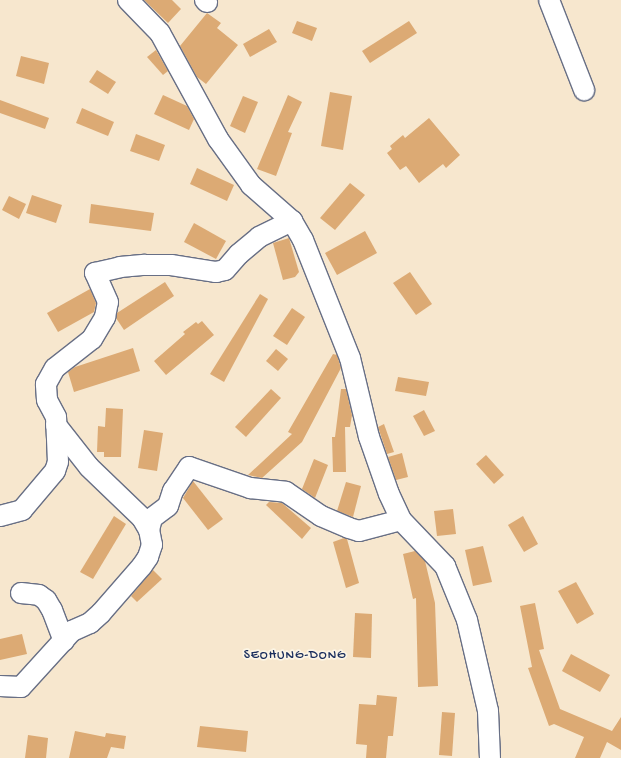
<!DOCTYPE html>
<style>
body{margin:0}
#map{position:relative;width:621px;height:758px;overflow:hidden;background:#f7e7ce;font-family:"Gochi Hand",sans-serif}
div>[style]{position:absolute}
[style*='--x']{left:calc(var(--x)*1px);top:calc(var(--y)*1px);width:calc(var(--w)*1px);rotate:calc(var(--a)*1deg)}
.building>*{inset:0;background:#dcaa74}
.roads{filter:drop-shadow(1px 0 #686f85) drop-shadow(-1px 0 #686f85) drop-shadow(0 1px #686f85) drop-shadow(0 -1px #686f85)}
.minor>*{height:20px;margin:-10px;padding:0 10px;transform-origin:10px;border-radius:10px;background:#fff}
span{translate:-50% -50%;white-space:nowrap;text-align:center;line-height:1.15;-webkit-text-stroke:3.5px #fcf5e5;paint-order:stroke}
.quarter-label{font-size:13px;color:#1b2f5e;letter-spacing:1px}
</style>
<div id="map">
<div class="building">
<div style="clip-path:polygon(144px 0,172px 0,181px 9px,168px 23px)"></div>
<div style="clip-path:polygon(207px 13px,221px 23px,217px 28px,238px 45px,206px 84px,197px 77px,180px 46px)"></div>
<div style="clip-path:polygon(297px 21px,317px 28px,312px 41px,292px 33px)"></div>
<div style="clip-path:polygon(409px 21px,417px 33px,370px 63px,362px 51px)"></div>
<div style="clip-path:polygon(269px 29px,277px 42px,250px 57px,243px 44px)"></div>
<div style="clip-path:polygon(156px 50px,168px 71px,163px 75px,147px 57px)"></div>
<div style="clip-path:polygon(21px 56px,49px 63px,44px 84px,16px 76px)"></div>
<div style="clip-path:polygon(97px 70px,116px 82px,108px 94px,89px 82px)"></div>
<div style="clip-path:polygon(330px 92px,352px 96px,343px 150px,321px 146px)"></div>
<div style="clip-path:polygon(163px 95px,187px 106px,194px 119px,189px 130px,154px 114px)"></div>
<div style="clip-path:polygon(288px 95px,302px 102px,288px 132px,292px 133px,276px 176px,257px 169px)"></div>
<div style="clip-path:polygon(243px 96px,258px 102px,245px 133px,230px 126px)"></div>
<div style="clip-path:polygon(0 100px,49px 118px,45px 129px,0 113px)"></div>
<div style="clip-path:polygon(82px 108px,114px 122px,108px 136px,76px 123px)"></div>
<div style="clip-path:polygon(429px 118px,460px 155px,446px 168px,443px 164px,419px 183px,406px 166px,400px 170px,387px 153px,392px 149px,390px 146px,403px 135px,405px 138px)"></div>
<div style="clip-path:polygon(136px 134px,165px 145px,159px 161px,130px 151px)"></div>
<div style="clip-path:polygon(197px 168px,234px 185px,227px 201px,190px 184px)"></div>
<div style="clip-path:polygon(350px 183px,365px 195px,335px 230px,320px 218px)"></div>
<div style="clip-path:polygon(32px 195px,62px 205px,56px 223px,26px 213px)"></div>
<div style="clip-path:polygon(9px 196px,26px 204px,19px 219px,2px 210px)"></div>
<div style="clip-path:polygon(91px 204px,154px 213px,151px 231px,89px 223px)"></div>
<div style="clip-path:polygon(194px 223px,226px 241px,216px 259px,184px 242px)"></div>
<div style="clip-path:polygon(365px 231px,377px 253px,337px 275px,325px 253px)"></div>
<div style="clip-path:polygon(289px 238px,299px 272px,295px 277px,283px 280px,273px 243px)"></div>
<div style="clip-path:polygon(410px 272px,432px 304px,416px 315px,393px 283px)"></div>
<div style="clip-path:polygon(165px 282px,174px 296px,124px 330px,116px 318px,117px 313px)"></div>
<div style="clip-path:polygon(90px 289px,96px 303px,94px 312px,58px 332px,47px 313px)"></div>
<div style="clip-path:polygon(260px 294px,268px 299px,224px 382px,210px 374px)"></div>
<div style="clip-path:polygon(292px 308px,305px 317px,287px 345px,273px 336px)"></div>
<div style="clip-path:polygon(202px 321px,214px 335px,166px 375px,154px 361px,185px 334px,183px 332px,196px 322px,198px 324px)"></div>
<div style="clip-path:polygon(133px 348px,140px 371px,74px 392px,68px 372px,75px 367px)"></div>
<div style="clip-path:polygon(276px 349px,288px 359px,278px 371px,266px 361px)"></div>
<div style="clip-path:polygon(333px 354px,337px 355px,341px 368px,302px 442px,262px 478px,248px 475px,292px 434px,288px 432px)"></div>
<div style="clip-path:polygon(398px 377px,429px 382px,426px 396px,395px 391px)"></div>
<div style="clip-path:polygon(271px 389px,281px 398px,246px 437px,235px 427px)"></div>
<div style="clip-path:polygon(341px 389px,346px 389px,352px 415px,350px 427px,345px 427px,346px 472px,333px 472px,332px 437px,335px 437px)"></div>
<div style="clip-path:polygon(106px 408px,123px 409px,121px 457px,104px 457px,104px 452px,97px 452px,98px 426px,105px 427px)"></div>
<div style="clip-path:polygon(424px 410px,435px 431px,424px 436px,413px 416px)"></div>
<div style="clip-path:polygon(384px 424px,394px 452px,387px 454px,378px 427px)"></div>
<div style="clip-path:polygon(144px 430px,163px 433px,157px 471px,138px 468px)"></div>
<div style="clip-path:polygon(402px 453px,408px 477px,396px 480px,388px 457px)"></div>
<div style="clip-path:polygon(486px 455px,504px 475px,494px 484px,476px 464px)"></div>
<div style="clip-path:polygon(314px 459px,328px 465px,315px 498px,302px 489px)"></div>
<div style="clip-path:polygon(193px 481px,223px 519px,208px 530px,183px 498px)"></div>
<div style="clip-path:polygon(346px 482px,361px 486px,353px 517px,337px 511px)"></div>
<div style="clip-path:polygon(269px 502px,282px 503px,311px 528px,302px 539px,266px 505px)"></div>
<div style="clip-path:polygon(453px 509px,456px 534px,437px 536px,434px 511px)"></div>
<div style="clip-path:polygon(114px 516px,126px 524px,93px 579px,80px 572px)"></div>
<div style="clip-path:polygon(523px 516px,538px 544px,524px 552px,508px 525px)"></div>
<div style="clip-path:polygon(344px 538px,347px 539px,359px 583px,346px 588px,333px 542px)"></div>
<div style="clip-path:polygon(483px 546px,492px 582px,473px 586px,465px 550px)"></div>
<div style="clip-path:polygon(415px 551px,425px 561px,435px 603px,438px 686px,418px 687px,416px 598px,413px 599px,403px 554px)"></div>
<div style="clip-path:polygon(153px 570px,162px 579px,137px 602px,131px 596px)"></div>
<div style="clip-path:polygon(576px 582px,594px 614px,577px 624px,558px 591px)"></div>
<div style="clip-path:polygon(535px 603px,544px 649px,539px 650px,560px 709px,612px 731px,621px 717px,621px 750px,607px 742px,600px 758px,575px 758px,584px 737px,554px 724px,549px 726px,528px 668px,532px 667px,520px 606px)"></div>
<div style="clip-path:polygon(355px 613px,372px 614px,371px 658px,353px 657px)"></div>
<div style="clip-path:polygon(22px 634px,27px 654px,0 660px,0 639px)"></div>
<div style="clip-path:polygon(571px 654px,610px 675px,600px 692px,562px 671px)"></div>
<div style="clip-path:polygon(377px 695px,397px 697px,393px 736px,388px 736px,386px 758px,366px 758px,367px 745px,356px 744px,359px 704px,376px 705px)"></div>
<div style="clip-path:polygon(442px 712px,455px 713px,452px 756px,439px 755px)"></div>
<div style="clip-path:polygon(200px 726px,248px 731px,246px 752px,197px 747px)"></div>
<div style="clip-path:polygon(75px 731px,105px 737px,106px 733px,126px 736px,124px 749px,111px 747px,107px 758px,69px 758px)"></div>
<div style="clip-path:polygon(28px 735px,48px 738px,46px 758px,25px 758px)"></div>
</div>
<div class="roads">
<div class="minor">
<div style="--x:128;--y:0;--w:46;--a:45.9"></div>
<div style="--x:160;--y:33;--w:121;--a:61.3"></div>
<div style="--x:218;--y:139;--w:57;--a:54.3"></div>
<div style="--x:251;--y:185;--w:55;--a:41.3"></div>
<div style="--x:292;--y:221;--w:22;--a:60"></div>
<div style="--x:303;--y:240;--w:127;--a:68.3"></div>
<div style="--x:350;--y:358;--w:81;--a:76.5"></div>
<div style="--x:369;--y:437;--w:60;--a:70.7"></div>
<div style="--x:389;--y:494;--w:29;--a:65"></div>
<div style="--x:401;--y:520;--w:64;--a:46.3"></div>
<div style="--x:445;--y:566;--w:58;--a:67.8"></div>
<div style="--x:467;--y:620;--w:93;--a:77"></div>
<div style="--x:488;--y:711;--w:47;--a:87.6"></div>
<div style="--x:205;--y:0;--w:3;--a:45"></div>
<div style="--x:549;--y:0;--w:97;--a:68.7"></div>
<div style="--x:56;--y:425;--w:53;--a:51.8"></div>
<div style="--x:89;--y:467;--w:74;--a:43.9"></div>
<div style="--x:142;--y:518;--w:14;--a:60"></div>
<div style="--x:0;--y:516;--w:23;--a:-15"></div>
<div style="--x:22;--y:510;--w:51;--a:-49.8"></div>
<div style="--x:55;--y:471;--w:9;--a:-72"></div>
<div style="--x:58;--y:462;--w:45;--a:-92.5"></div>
<div style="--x:56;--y:417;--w:19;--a:-118"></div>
<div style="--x:47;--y:400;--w:16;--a:-94"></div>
<div style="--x:46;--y:384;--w:18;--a:-61"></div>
<div style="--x:55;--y:368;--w:47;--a:-38.1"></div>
<div style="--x:92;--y:339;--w:26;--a:-59"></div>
<div style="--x:105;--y:317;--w:15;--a:-79"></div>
<div style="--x:108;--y:302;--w:32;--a:-114"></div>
<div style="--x:95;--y:273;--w:26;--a:-13"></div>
<div style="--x:120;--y:267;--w:25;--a:-5"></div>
<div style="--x:145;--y:265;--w:26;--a:0"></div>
<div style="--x:171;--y:265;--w:46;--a:8.8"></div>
<div style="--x:216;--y:272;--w:9;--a:-13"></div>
<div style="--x:225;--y:270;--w:21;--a:-49"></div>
<div style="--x:239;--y:254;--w:26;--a:-40"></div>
<div style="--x:259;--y:237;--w:37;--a:-26"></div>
<div style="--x:21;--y:593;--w:18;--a:6"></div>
<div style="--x:39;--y:595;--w:9;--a:36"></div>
<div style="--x:46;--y:600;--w:12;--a:59"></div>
<div style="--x:52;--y:610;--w:33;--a:69"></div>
<div style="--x:0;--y:686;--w:21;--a:3"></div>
<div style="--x:21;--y:687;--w:76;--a:-47.7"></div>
<div style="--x:72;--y:631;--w:20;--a:-24"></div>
<div style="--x:90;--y:623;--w:15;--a:-42"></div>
<div style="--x:101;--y:613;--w:62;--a:-48.9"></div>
<div style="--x:142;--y:566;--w:11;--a:-56"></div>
<div style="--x:148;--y:557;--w:13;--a:-72"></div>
<div style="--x:152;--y:545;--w:15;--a:-101"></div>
<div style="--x:149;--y:530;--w:12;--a:-76"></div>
<div style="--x:152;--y:518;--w:20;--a:-37"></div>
<div style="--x:168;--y:506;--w:16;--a:-72"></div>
<div style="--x:173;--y:491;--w:29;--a:-56"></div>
<div style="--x:189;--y:467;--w:65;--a:19"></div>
<div style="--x:250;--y:488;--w:36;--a:6"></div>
<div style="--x:286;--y:492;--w:42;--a:34.4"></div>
<div style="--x:321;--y:516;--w:30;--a:23"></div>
<div style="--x:349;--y:528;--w:10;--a:17"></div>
<div style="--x:359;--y:531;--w:43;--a:-14.7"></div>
</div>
</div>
<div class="quarter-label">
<span style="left:295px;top:656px">SEOHUNG-DONG</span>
</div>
</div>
